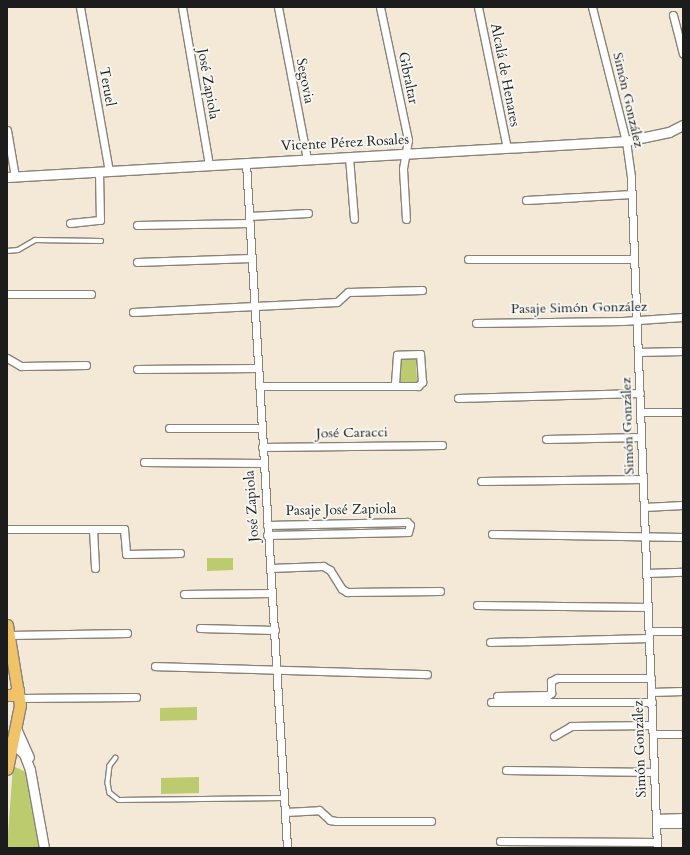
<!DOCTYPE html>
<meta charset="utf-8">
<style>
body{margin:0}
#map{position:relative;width:690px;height:855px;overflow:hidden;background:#f4e8d6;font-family:Cardo,serif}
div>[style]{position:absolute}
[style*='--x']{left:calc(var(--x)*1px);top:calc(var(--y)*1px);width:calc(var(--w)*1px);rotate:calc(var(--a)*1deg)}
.green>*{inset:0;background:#bccb6d}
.roads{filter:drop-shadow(1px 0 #888279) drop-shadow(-1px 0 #888279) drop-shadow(0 1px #888279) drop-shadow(0 -1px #888279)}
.service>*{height:3.5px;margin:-1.75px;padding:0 1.75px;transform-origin:1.75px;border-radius:1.75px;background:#fff}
.minor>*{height:7px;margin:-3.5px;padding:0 3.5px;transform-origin:3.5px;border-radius:3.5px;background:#fff}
.tertiary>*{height:9px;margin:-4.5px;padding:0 4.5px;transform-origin:4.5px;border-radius:4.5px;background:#fff}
.primary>*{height:11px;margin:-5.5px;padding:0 5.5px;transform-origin:5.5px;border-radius:5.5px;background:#f1c369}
span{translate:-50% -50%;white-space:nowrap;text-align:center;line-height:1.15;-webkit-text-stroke:4px #f6f6f2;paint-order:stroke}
.street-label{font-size:14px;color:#1c1c1c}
.frame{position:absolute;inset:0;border:8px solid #1c1c1c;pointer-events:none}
</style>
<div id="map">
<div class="green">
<div style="clip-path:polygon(416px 358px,417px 382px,399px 382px,398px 359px)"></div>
<div style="clip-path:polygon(207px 558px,233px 558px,233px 570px,207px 571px)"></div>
<div style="clip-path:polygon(197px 707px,197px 720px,160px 721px,160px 708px)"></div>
<div style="clip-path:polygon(13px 766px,26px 772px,40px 848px,7px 848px)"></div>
<div style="clip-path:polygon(199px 777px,199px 793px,161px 794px,161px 778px)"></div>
</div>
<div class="roads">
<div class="service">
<div style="--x:7;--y:251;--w:11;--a:-5"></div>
<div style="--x:18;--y:250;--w:20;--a:-30"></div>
<div style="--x:35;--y:240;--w:66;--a:0.9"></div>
<div style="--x:116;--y:758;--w:10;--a:127"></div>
<div style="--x:110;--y:766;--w:17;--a:97"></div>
<div style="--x:108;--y:783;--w:10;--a:79"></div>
<div style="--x:110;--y:793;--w:11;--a:38"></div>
<div style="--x:119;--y:800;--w:165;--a:-0.7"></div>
</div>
<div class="minor">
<div style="--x:80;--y:7;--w:167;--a:80"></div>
<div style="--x:182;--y:7;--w:160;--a:80.3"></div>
<div style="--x:278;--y:7;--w:155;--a:79.2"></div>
<div style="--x:380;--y:7;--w:136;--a:78.1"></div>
<div style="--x:408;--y:140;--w:29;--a:100"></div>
<div style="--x:403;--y:169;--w:50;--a:86.6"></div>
<div style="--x:478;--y:7;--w:144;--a:78.4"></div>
<div style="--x:592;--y:7;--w:138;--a:75.8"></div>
<div style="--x:626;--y:141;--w:36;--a:82"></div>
<div style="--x:631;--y:177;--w:672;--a:87.78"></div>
<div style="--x:673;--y:15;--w:40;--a:75.6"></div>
<div style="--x:7;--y:130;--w:48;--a:80.3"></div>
<div style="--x:349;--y:157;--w:62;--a:85.4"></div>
<div style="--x:246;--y:163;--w:686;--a:86.57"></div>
<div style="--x:526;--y:200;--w:106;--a:-3.2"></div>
<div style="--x:249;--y:216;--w:59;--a:-2.9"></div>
<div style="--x:70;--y:223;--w:30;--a:-6"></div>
<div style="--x:100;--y:220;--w:48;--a:-91.2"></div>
<div style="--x:137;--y:225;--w:113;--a:-1"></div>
<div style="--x:468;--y:259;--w:166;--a:0"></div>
<div style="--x:137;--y:262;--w:114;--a:-2"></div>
<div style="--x:7;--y:294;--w:84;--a:0"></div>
<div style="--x:133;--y:312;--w:204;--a:-2.8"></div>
<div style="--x:337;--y:302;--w:15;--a:-42"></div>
<div style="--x:348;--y:292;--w:74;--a:-1.5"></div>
<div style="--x:476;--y:323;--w:147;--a:-0.8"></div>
<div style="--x:623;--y:321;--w:60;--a:-3.8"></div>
<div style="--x:638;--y:352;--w:45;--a:-1.3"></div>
<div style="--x:7;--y:358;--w:16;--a:30"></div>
<div style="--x:21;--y:366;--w:65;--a:-0.9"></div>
<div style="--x:137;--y:369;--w:121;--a:-0.5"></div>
<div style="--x:259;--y:386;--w:159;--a:0"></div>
<div style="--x:418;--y:386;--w:6;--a:-45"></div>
<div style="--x:422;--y:382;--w:28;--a:-94"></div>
<div style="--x:420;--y:354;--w:23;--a:178"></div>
<div style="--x:397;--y:355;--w:31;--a:94"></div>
<div style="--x:458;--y:398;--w:182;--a:-1.6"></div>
<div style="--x:640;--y:412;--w:43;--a:0"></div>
<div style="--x:169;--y:428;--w:92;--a:0"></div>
<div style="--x:546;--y:439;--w:95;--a:-1.2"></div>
<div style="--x:262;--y:447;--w:180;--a:-0.6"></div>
<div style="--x:144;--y:462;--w:119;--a:0.5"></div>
<div style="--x:481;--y:481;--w:162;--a:-0.7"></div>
<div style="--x:644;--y:507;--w:39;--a:-3"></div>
<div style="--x:267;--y:525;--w:140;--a:-1.2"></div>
<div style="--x:407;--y:522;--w:4;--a:45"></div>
<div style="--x:410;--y:525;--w:7;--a:106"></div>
<div style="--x:408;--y:532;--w:141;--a:178.8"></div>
<div style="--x:7;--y:529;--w:117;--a:0"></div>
<div style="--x:124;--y:529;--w:25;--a:85"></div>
<div style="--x:126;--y:554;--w:54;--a:-1.1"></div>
<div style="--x:93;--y:529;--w:39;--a:87"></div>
<div style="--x:492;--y:534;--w:191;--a:0.9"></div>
<div style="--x:270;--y:568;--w:53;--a:-2.2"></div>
<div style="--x:323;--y:566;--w:8;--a:30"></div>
<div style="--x:330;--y:570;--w:22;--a:58"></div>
<div style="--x:342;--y:589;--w:6;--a:31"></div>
<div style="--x:347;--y:592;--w:93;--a:-0.6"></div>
<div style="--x:647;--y:573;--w:36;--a:-2"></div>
<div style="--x:184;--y:594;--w:88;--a:-0.7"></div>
<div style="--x:477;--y:605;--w:171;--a:0.7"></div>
<div style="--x:200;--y:628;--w:75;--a:1.5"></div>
<div style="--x:649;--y:631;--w:34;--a:0"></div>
<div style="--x:9;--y:635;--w:118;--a:-1"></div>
<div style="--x:490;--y:642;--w:159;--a:-1.4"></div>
<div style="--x:155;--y:666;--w:272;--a:1.7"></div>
<div style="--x:651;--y:692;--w:32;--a:-2"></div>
<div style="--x:497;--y:696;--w:51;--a:-1.1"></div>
<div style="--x:548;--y:695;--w:4;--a:-34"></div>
<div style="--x:551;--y:693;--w:12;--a:-90"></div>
<div style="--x:551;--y:681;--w:7;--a:-27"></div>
<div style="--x:557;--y:678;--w:94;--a:0"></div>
<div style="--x:19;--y:698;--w:117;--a:-0.5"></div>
<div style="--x:491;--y:702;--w:161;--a:0"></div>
<div style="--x:653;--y:734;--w:30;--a:0"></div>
<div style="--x:554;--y:736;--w:20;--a:-30"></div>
<div style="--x:571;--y:726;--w:81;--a:-0.7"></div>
<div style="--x:506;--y:770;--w:148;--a:0.8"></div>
<div style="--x:285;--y:812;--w:34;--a:-3"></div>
<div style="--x:319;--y:810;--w:15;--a:42"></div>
<div style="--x:330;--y:820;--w:6;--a:9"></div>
<div style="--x:336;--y:821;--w:95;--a:0"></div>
<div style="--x:656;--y:818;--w:27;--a:-2"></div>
<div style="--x:656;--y:824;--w:27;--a:0"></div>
<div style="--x:500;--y:841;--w:157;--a:0.4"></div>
</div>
<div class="tertiary">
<div style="--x:7;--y:177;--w:620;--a:-3.33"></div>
<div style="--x:626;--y:141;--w:44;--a:-11.8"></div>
<div style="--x:669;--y:132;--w:16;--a:-27"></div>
<div style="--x:15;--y:726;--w:34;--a:66"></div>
<div style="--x:11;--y:741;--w:18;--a:45"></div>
<div style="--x:24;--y:754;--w:17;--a:69"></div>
<div style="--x:30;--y:770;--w:79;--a:79.8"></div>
</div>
<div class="primary">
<div style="--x:7;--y:625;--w:81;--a:80.8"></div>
<div style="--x:20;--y:705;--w:65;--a:101.5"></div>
<div style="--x:7;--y:695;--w:5;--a:0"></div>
<div style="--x:12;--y:695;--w:8;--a:-40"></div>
</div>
</div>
<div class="street-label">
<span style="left:505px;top:75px;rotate:79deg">Alcalá de Henares</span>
<span style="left:408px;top:78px;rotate:78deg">Gibraltar</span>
<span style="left:305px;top:81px;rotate:79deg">Segovia</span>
<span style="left:208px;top:84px;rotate:80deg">José Zapiola</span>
<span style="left:107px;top:87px;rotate:80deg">Teruel</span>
<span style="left:628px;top:100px;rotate:77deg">Simón González</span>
<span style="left:345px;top:143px;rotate:-3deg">Vicente Pérez Rosales</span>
<span style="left:579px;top:308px;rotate:-1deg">Pasaje Simón González</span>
<span style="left:628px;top:426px;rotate:-92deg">Simón González</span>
<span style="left:352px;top:433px;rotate:-1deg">José Caracci</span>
<span style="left:252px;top:506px;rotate:-94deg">José Zapiola</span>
<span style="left:341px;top:510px;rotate:-1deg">Pasaje José Zapiola</span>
<span style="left:640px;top:749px;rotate:-92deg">Simón González</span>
</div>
<div class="frame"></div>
</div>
